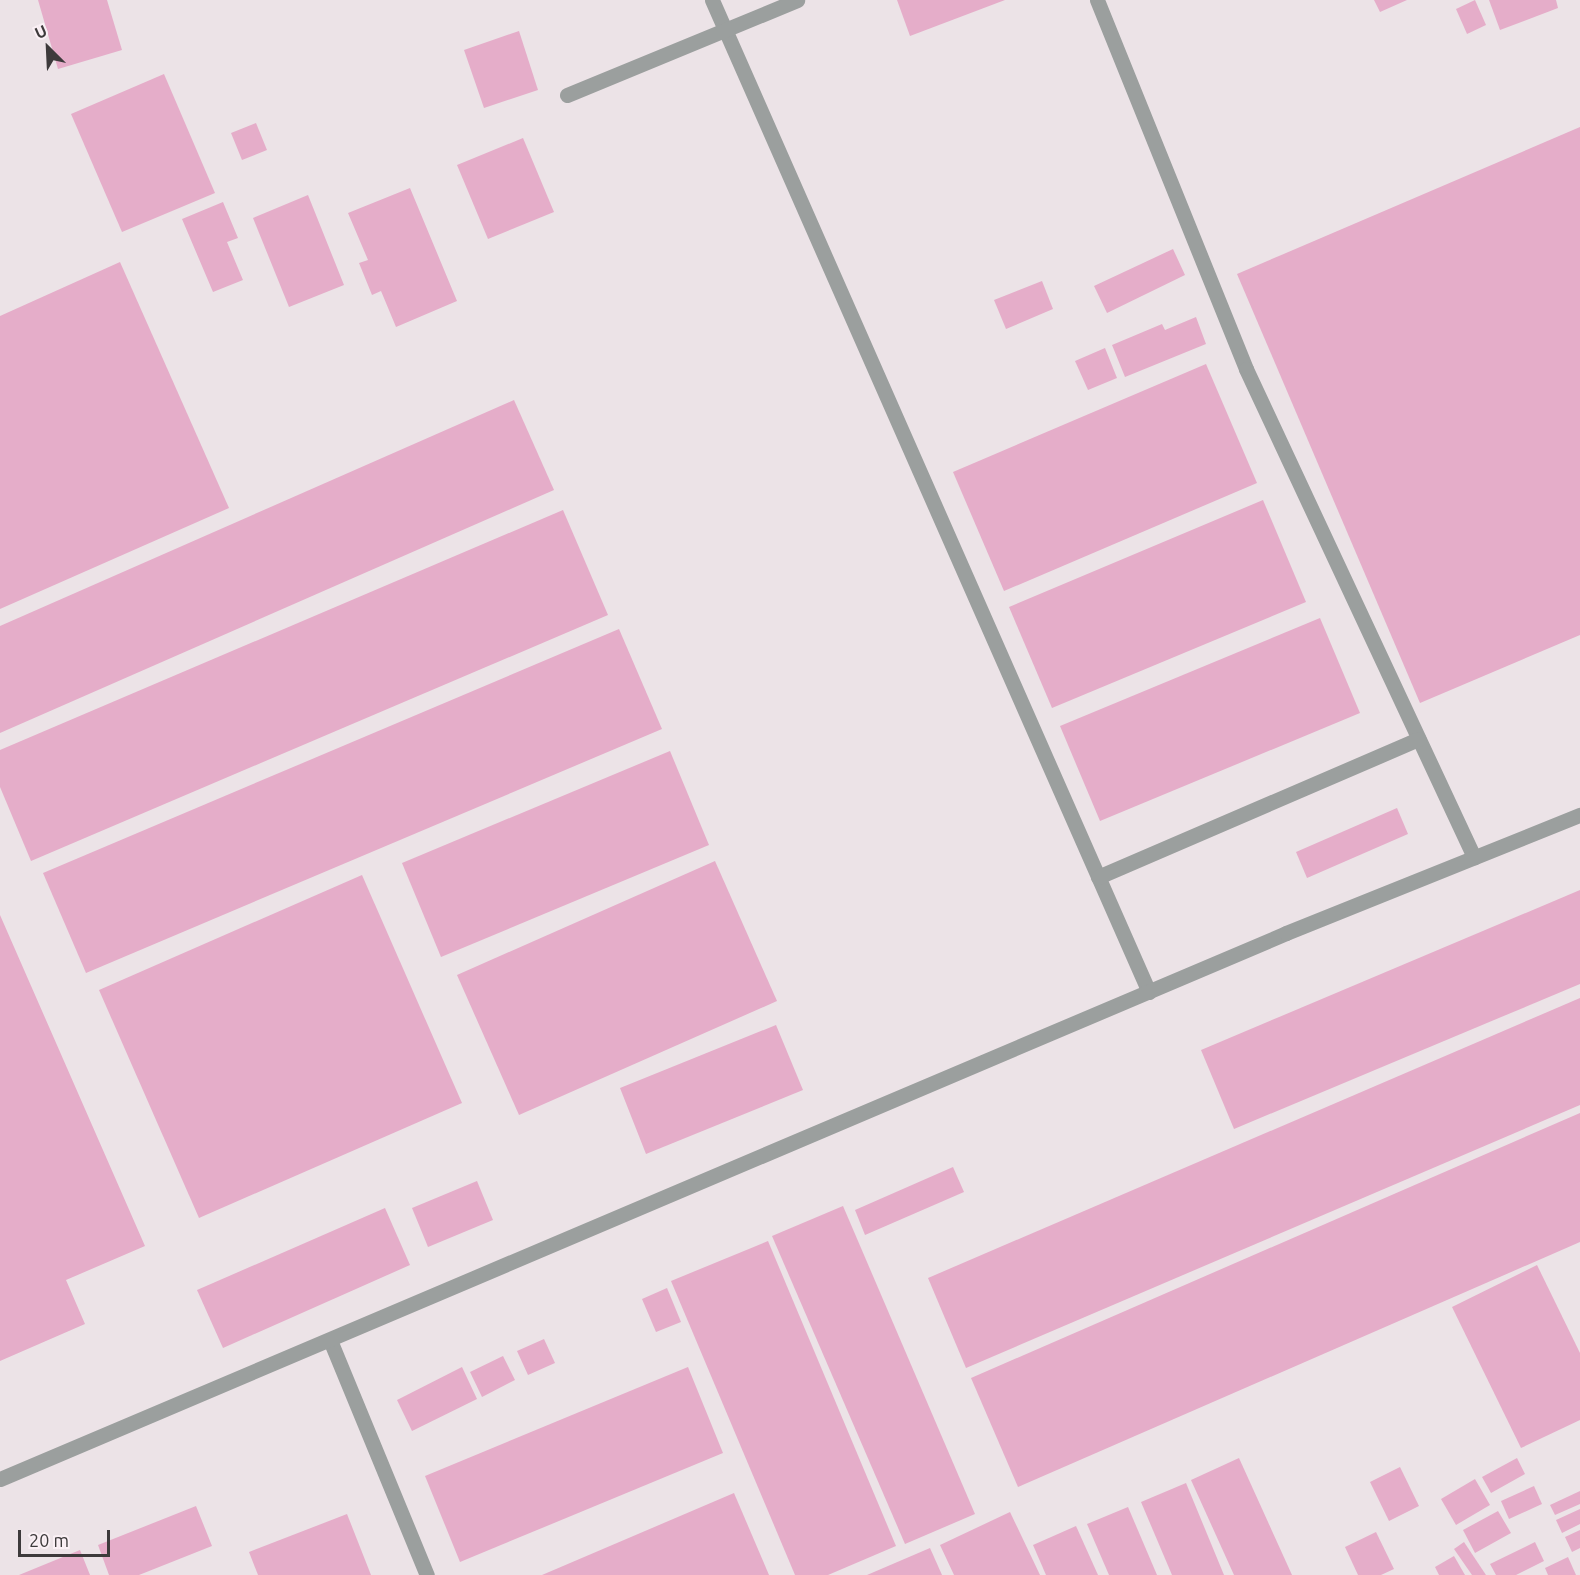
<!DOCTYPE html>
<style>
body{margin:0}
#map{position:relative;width:1580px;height:1575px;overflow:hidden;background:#ece3e7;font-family:Ubuntu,sans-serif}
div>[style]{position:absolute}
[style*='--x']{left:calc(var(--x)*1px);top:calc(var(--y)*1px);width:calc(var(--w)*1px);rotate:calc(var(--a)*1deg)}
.building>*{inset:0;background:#e5adc9}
.minor>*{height:15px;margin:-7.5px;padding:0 7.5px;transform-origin:7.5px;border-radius:7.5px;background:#9b9f9e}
span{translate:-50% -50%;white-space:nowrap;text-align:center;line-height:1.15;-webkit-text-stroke:4.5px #faf0f5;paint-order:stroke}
.north{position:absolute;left:18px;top:18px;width:60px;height:60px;-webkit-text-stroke:4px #faf0f5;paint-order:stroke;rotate:336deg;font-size:16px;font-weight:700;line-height:24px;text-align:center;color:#3d3a3b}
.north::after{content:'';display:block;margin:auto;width:21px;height:27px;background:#3d3a3b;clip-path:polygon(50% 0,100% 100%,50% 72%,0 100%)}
.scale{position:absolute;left:18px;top:1530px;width:92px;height:27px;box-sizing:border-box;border:3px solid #3d3a3b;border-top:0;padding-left:8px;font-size:18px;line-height:21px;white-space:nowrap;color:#3d3a3b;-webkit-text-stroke:4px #faf0f5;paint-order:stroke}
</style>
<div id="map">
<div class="building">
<div style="clip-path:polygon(38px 0,107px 0,122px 50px,58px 69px)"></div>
<div style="clip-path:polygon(897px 0,1005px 0,910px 36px)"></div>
<div style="clip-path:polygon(1374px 0,1407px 0,1380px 12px)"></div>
<div style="clip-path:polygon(1475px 0,1486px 25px,1467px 34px,1456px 9px)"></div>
<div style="clip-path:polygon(1489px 0,1556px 0,1558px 8px,1500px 30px)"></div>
<div style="clip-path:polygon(519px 31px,538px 90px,484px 108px,464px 50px)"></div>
<div style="clip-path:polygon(164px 74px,215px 193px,122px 232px,71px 114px)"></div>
<div style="clip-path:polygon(256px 123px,267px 150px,242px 160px,231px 133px)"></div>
<div style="clip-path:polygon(1580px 127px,1580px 635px,1420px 703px,1237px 274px)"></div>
<div style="clip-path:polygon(523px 138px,554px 212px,488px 239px,457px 165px)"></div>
<div style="clip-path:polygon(410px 188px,457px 301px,396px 327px,381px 291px,372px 295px,359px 263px,368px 260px,348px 213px)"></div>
<div style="clip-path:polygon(308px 195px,344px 285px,289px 307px,253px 218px)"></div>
<div style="clip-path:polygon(223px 202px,238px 238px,227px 242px,243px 280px,213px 292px,182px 219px)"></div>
<div style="clip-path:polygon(1173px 249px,1185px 275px,1107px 313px,1094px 286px)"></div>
<div style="clip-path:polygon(120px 262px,229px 508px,0 609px,0 316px)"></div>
<div style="clip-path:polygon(1042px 281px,1053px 309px,1006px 329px,994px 300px)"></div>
<div style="clip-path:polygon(1196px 317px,1206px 344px,1125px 377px,1112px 345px,1162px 324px,1165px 330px)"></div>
<div style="clip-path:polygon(1105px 348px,1117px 378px,1088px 390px,1075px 361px)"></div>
<div style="clip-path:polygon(1206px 364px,1257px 483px,1004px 591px,953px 472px)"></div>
<div style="clip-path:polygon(514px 400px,554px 490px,0 733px,0 626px)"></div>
<div style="clip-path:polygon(1263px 500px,1306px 602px,1052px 708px,1009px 607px)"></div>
<div style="clip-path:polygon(563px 510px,608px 615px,31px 861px,0 787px,0 750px)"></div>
<div style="clip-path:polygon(1320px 618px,1360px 713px,1100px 821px,1060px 726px)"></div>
<div style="clip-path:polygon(619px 629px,662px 729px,86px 973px,43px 873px)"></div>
<div style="clip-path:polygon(670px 751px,709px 845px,441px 957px,402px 863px)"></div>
<div style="clip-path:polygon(1397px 808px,1408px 834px,1307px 878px,1296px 852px)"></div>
<div style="clip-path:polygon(715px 861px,777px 1001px,519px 1115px,457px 975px)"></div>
<div style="clip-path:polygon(362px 875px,462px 1103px,199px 1218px,99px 990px)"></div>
<div style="clip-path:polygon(1580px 890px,1580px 984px,1234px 1129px,1201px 1050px)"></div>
<div style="clip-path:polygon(0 915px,145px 1246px,66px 1280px,85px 1324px,0 1361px)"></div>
<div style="clip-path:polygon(1580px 998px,1580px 1105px,966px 1368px,928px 1278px)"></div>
<div style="clip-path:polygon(776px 1025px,803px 1090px,646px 1154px,620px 1088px)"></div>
<div style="clip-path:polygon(1580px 1113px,1580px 1242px,1018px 1487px,971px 1378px)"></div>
<div style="clip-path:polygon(953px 1167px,964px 1192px,865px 1235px,855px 1210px)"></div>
<div style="clip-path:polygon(477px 1181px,493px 1220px,428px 1247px,412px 1208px)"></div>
<div style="clip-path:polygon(843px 1206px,975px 1514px,905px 1544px,772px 1236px)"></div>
<div style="clip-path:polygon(385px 1208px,410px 1265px,223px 1348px,197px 1290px)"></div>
<div style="clip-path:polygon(768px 1241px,896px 1546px,828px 1575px,795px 1575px,671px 1281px)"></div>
<div style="clip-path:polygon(1537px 1265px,1580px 1353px,1580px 1420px,1521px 1448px,1452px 1307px)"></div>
<div style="clip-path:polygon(667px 1288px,681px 1322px,656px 1332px,642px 1299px)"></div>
<div style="clip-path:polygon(544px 1339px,555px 1363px,528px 1375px,517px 1351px)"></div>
<div style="clip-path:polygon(503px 1356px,515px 1380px,482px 1397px,470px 1372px)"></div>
<div style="clip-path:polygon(462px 1367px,477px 1399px,412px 1431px,397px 1400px)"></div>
<div style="clip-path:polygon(688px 1367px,723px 1453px,460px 1562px,425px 1476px)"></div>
<div style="clip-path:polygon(1239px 1458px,1292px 1575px,1234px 1575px,1191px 1480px)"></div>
<div style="clip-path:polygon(1517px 1458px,1525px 1474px,1491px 1493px,1482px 1477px)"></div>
<div style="clip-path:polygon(1400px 1467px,1419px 1506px,1389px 1521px,1370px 1482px)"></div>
<div style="clip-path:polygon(1475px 1479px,1490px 1505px,1456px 1525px,1441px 1499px)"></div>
<div style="clip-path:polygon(1186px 1483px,1224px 1575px,1172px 1575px,1141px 1502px)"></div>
<div style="clip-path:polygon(1534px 1486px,1542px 1504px,1509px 1519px,1501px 1501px)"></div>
<div style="clip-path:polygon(1580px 1491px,1580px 1504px,1555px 1515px,1550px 1505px)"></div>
<div style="clip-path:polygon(734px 1493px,769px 1575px,542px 1575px)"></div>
<div style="clip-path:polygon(196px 1506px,212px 1546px,139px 1575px,109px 1575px,98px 1545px)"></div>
<div style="clip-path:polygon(1128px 1507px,1157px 1575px,1109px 1575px,1087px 1524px)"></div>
<div style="clip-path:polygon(1580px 1509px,1580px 1524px,1562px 1533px,1556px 1520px)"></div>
<div style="clip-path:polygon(1498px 1511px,1511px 1533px,1475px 1553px,1463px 1530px)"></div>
<div style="clip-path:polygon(1010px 1512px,1040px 1575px,954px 1575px,940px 1545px)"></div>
<div style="clip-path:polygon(347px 1514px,371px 1575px,258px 1575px,249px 1552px)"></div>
<div style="clip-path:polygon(1076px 1526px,1098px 1575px,1046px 1575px,1033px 1545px)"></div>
<div style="clip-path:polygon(1580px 1530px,1580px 1548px,1572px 1552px,1565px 1537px)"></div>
<div style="clip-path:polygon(1376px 1532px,1394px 1569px,1381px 1575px,1358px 1575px,1345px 1547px)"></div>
<div style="clip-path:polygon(1464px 1542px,1486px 1575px,1472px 1575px,1454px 1549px)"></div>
<div style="clip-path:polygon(1535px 1542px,1544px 1561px,1516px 1575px,1496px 1575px,1490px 1564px)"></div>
<div style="clip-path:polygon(930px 1548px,942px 1575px,867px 1575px)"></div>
<div style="clip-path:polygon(80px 1550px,90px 1575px,19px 1575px)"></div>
<div style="clip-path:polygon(1454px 1556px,1465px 1575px,1439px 1575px,1435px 1567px)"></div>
<div style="clip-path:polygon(1568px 1557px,1576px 1575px,1548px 1575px,1545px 1568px)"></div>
</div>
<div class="minor">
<div style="--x:712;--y:0;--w:1084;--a:66.23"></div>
<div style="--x:1097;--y:0;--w:398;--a:68"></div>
<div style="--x:1246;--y:369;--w:539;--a:64.96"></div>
<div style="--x:567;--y:95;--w:249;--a:-22.4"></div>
<div style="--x:1098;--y:877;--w:349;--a:-23.3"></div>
<div style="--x:330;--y:1340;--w:254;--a:67.6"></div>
<div style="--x:0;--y:1479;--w:1397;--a:-23"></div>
<div style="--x:1286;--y:933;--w:317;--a:-21.9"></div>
</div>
<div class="north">U</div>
<div class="scale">20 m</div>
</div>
